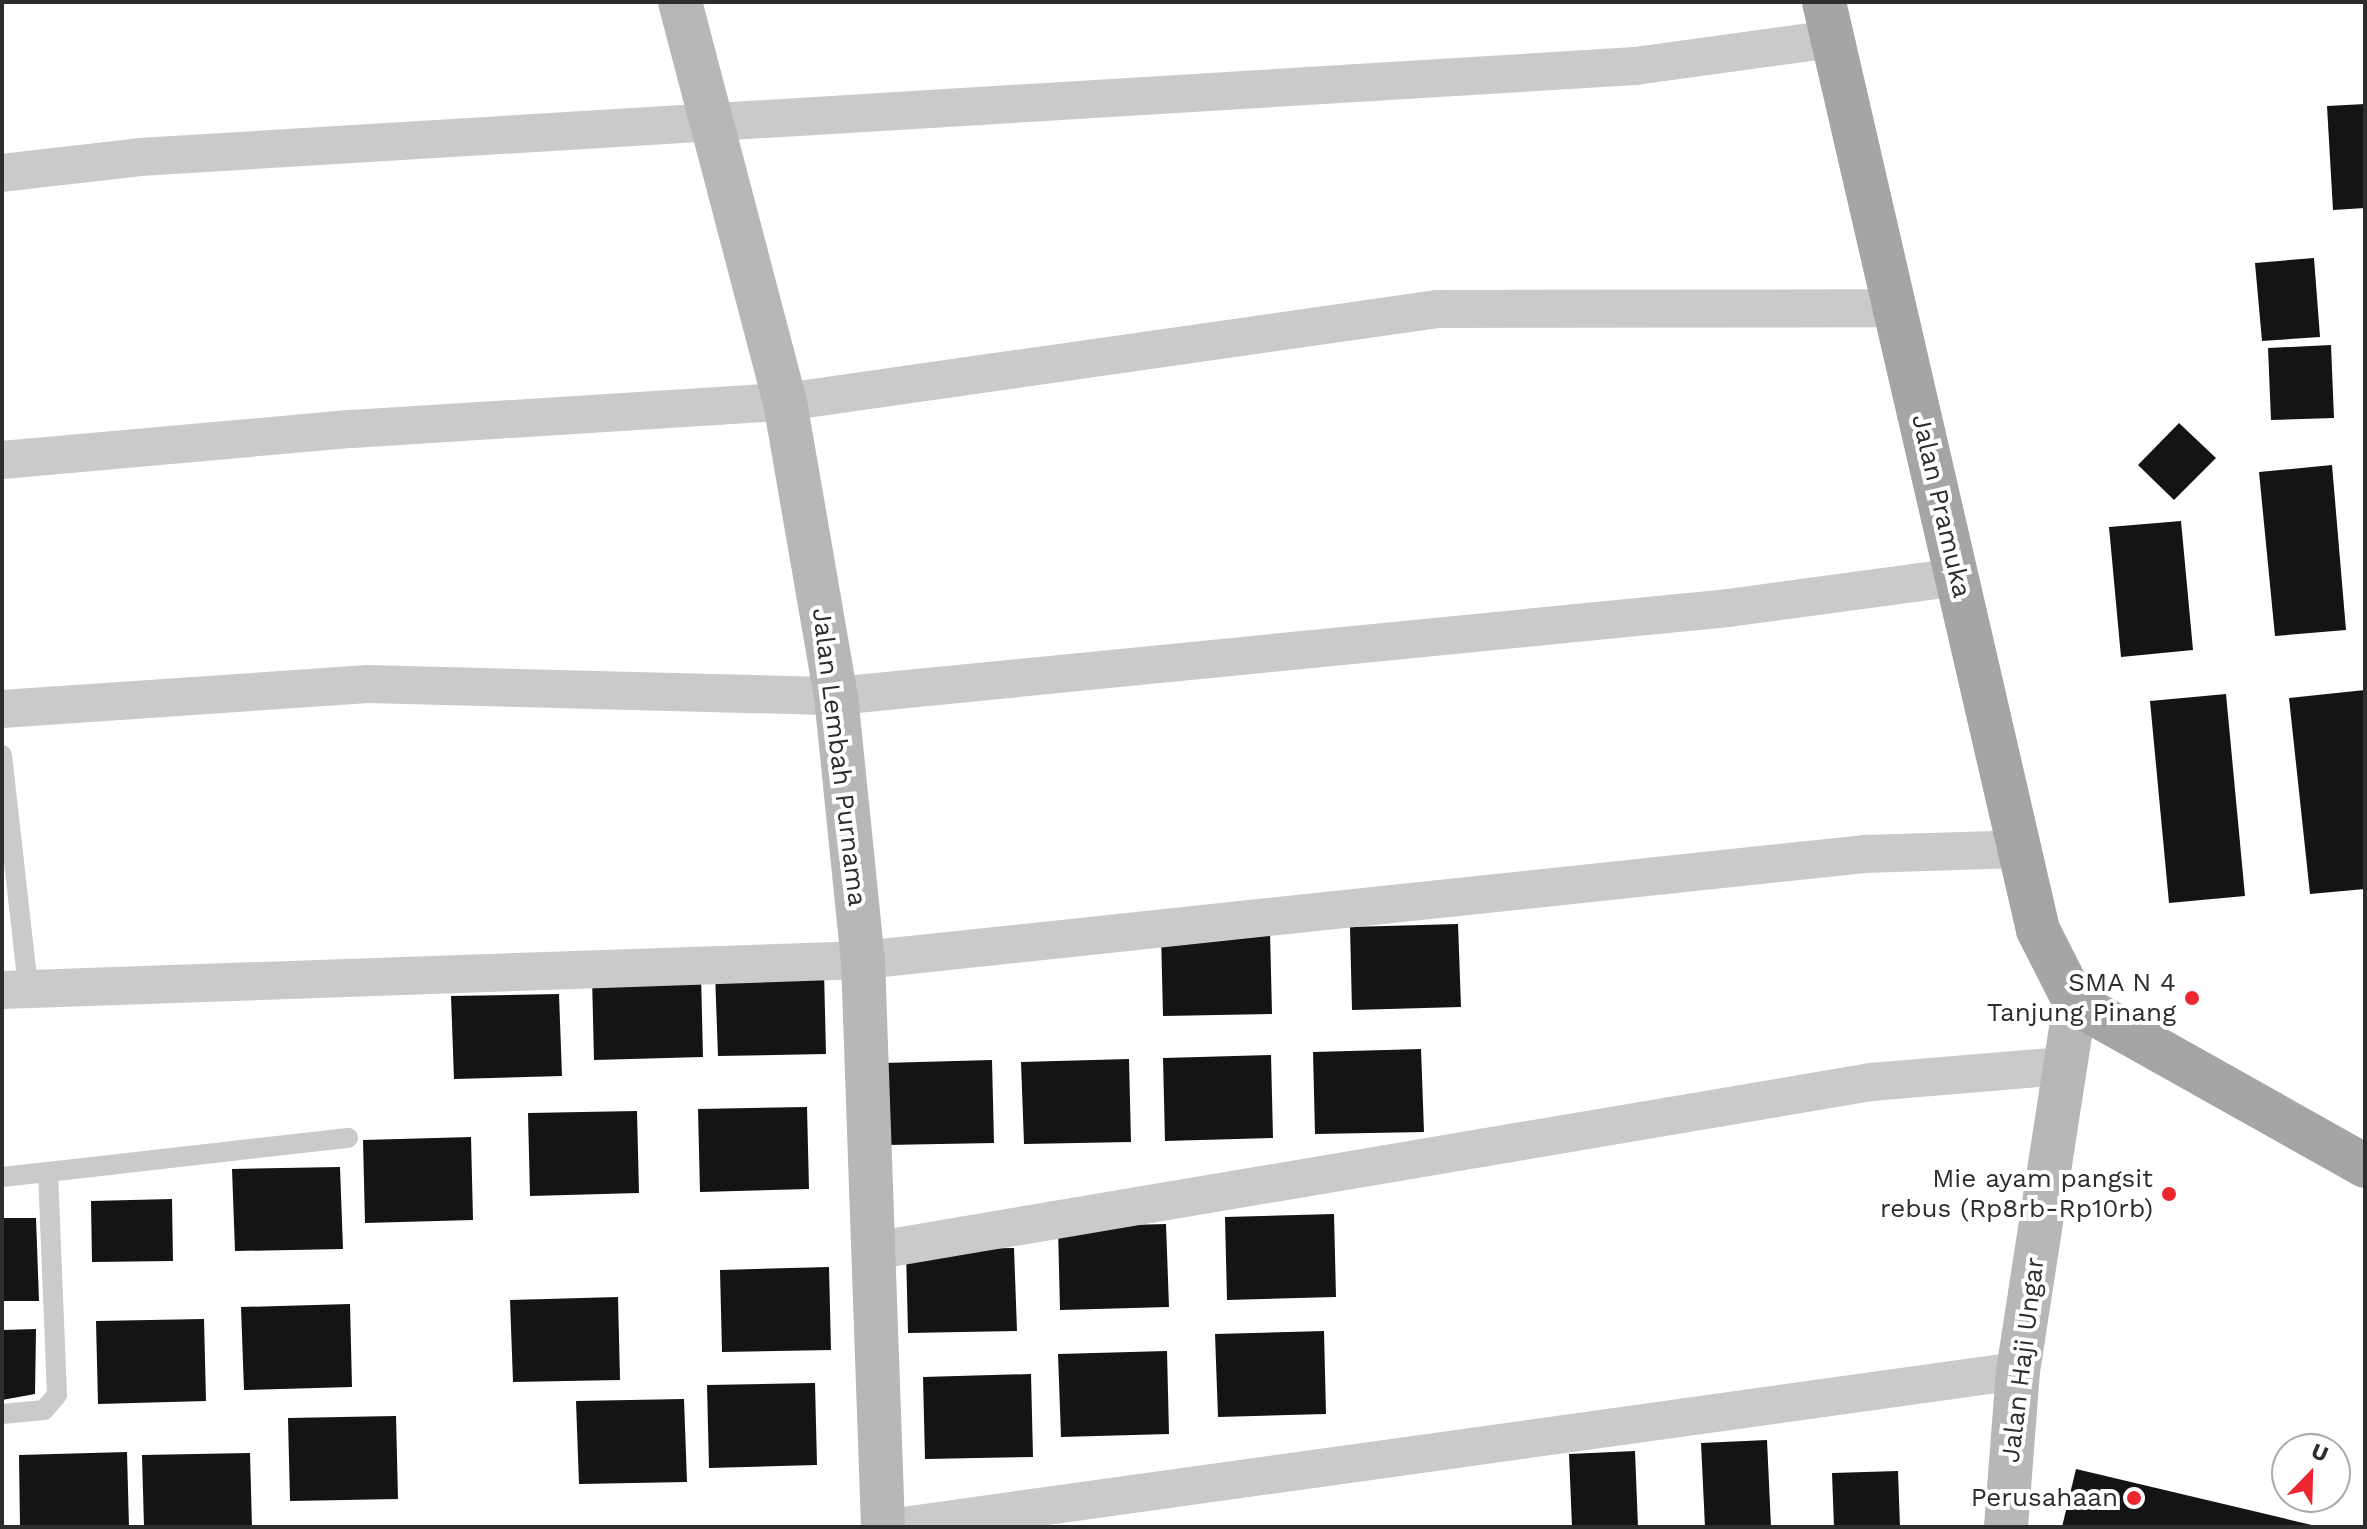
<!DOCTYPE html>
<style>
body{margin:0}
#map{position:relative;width:2367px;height:1529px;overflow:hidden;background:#fff;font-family:"Work Sans",sans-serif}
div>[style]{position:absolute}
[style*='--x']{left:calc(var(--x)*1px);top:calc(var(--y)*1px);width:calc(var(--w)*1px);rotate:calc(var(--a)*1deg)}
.building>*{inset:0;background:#141414}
.lane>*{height:20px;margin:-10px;padding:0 10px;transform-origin:10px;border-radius:10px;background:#cacaca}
.street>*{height:38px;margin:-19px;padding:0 19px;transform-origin:19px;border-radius:19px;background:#cacaca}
.secondary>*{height:44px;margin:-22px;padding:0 22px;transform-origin:22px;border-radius:22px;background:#b7b7b7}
.primary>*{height:44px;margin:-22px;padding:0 22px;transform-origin:22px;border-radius:22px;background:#a5a5a5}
.dots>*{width:22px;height:22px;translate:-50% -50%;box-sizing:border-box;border:4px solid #fff;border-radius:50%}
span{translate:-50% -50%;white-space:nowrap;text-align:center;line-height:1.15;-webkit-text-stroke:8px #fff;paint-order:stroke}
.street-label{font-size:26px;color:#2d2d2d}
.poi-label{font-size:26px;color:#2d2d2d}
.right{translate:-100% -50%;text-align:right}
.frame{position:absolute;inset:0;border:4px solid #2d2d2d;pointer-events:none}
.north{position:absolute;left:2271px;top:1433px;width:80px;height:80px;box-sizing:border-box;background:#fff;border:2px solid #ababab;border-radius:50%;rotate:23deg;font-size:22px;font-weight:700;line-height:32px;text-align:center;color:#2d2d2d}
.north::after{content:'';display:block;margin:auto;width:28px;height:36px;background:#ed2731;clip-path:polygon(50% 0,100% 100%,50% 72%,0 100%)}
</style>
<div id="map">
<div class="building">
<div style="clip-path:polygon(2365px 104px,2365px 208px,2333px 210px,2327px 106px)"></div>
<div style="clip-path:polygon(2314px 258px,2320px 337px,2262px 341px,2255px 263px)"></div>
<div style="clip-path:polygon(2331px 345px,2334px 418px,2271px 420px,2268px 348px)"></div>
<div style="clip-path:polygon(2179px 423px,2216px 458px,2174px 500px,2138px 465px)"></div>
<div style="clip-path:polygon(2332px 465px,2346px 630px,2275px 636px,2259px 472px)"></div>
<div style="clip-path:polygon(2181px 521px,2193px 650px,2121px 657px,2109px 527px)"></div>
<div style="clip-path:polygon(2365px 690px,2365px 889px,2310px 894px,2289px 698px)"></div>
<div style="clip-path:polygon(2226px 694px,2245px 896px,2169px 903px,2150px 701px)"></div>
<div style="clip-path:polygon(1458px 924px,1461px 1007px,1352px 1010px,1350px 927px)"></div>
<div style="clip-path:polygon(1270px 931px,1272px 1014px,1163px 1016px,1161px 934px)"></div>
<div style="clip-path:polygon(824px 971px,826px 1054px,718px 1056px,715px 973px)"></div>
<div style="clip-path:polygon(701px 974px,703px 1057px,594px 1060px,592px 977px)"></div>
<div style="clip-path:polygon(559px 994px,562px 1076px,454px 1079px,451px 996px)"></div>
<div style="clip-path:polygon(1421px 1049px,1424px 1132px,1315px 1134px,1313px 1052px)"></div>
<div style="clip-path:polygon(1271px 1055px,1273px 1138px,1165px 1141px,1163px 1058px)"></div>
<div style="clip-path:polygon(1129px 1059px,1131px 1142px,1024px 1144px,1021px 1062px)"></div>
<div style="clip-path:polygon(992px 1060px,994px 1143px,886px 1145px,883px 1063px)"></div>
<div style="clip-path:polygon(807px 1107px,809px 1189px,700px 1192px,698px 1109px)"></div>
<div style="clip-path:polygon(637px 1111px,639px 1193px,530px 1196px,528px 1113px)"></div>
<div style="clip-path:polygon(471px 1137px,473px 1220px,365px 1223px,363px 1140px)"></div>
<div style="clip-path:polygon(340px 1167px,343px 1249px,235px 1251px,232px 1169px)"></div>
<div style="clip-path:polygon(172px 1199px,173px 1261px,92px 1262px,91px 1201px)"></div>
<div style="clip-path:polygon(1334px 1214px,1336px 1297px,1227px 1300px,1225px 1217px)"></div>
<div style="clip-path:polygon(2px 1218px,36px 1218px,39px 1301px,2px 1301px)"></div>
<div style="clip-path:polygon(1166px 1224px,1169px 1307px,1060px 1310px,1058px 1227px)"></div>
<div style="clip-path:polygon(1014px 1248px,1017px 1331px,908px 1333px,906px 1250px)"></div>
<div style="clip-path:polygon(829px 1267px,831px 1350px,722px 1352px,720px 1270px)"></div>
<div style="clip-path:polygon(618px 1297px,620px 1380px,513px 1382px,510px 1300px)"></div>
<div style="clip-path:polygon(350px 1304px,352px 1387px,244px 1390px,241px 1307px)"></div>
<div style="clip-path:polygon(204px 1319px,206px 1401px,98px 1404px,96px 1321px)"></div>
<div style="clip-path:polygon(36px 1329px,35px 1394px,2px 1400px,2px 1330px)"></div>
<div style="clip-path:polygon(1324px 1331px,1326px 1414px,1218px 1417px,1215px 1334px)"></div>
<div style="clip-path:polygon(1167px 1351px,1169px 1434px,1061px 1437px,1058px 1354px)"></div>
<div style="clip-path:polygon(1031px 1374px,1033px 1457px,925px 1459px,923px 1377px)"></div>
<div style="clip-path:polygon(815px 1383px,817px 1465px,709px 1468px,707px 1385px)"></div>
<div style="clip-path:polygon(684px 1399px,687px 1482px,579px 1484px,576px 1401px)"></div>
<div style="clip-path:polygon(396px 1416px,398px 1499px,290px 1501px,288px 1418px)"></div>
<div style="clip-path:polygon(1767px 1440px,1771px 1527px,1705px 1527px,1701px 1443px)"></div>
<div style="clip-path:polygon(1635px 1451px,1638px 1527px,1572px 1527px,1569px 1454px)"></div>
<div style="clip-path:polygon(127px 1452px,129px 1527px,20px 1527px,19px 1455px)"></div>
<div style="clip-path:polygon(250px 1453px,252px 1527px,144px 1527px,142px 1455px)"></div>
<div style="clip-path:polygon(2076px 1469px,2316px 1526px,2316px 1527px,2062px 1527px)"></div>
<div style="clip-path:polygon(1898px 1471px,1900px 1527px,1834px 1527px,1832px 1473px)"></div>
</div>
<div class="lane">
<div style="--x:2;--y:755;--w:234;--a:83.6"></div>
<div style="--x:48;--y:1172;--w:302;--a:-6.5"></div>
<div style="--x:2;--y:1177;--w:46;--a:-6.2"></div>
<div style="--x:48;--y:1172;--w:223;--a:87.7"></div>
<div style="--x:57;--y:1395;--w:20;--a:131"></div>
<div style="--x:44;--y:1410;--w:42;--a:174.6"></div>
</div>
<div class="street">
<div style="--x:2;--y:173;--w:139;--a:-6.6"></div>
<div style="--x:140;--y:157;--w:1498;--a:-3.48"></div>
<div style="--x:1635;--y:66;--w:200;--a:-7.8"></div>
<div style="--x:2;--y:460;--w:351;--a:-5.1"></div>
<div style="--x:352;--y:429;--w:434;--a:-3.6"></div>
<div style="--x:785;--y:402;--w:660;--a:-8.11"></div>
<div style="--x:1438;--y:309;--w:457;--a:-0.1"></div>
<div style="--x:2;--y:709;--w:367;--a:-3.9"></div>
<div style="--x:368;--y:684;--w:468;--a:1.5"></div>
<div style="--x:836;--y:696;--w:896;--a:-5.63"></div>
<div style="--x:1728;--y:608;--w:231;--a:-7.7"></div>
<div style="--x:2;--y:990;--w:862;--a:-2"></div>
<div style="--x:863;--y:960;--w:1007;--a:-6.04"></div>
<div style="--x:1864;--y:854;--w:155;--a:-1.8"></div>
<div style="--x:872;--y:1251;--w:1013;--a:-9.6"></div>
<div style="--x:1871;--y:1082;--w:192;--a:-4.8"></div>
<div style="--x:896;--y:1527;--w:1133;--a:-7.92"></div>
</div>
<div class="secondary">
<div style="--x:680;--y:2;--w:414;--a:75.3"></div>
<div style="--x:785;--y:402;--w:298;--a:80.2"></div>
<div style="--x:836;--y:696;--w:265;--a:84.2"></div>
<div style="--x:863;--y:960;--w:567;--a:87.98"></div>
<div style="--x:2006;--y:1527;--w:156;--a:-85.6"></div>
<div style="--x:2018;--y:1371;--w:372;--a:-81.2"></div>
</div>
<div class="primary">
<div style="--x:1824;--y:2;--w:952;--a:77.01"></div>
<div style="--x:2038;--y:930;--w:82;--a:63.1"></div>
<div style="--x:2075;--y:1003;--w:333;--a:29.3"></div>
</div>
<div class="dots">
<div style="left:2192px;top:998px;background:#ed2731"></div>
<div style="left:2169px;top:1194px;background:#ed2731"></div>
<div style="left:2134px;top:1498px;background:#ed2731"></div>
</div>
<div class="street-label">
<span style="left:1941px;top:506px;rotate:77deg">Jalan Pramuka</span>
<span style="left:839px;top:757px;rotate:83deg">Jalan Lembah Purnama</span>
<span style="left:2023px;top:1360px;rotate:-83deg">Jalan Haji Ungar</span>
</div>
<div class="poi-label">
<span class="right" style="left:2176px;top:998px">SMA N 4<br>Tanjung Pinang</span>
<span class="right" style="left:2153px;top:1194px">Mie ayam pangsit<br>rebus (Rp8rb-Rp10rb)</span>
<span class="right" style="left:2118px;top:1498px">Perusahaan</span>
</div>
<div class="frame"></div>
<div class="north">U</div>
</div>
